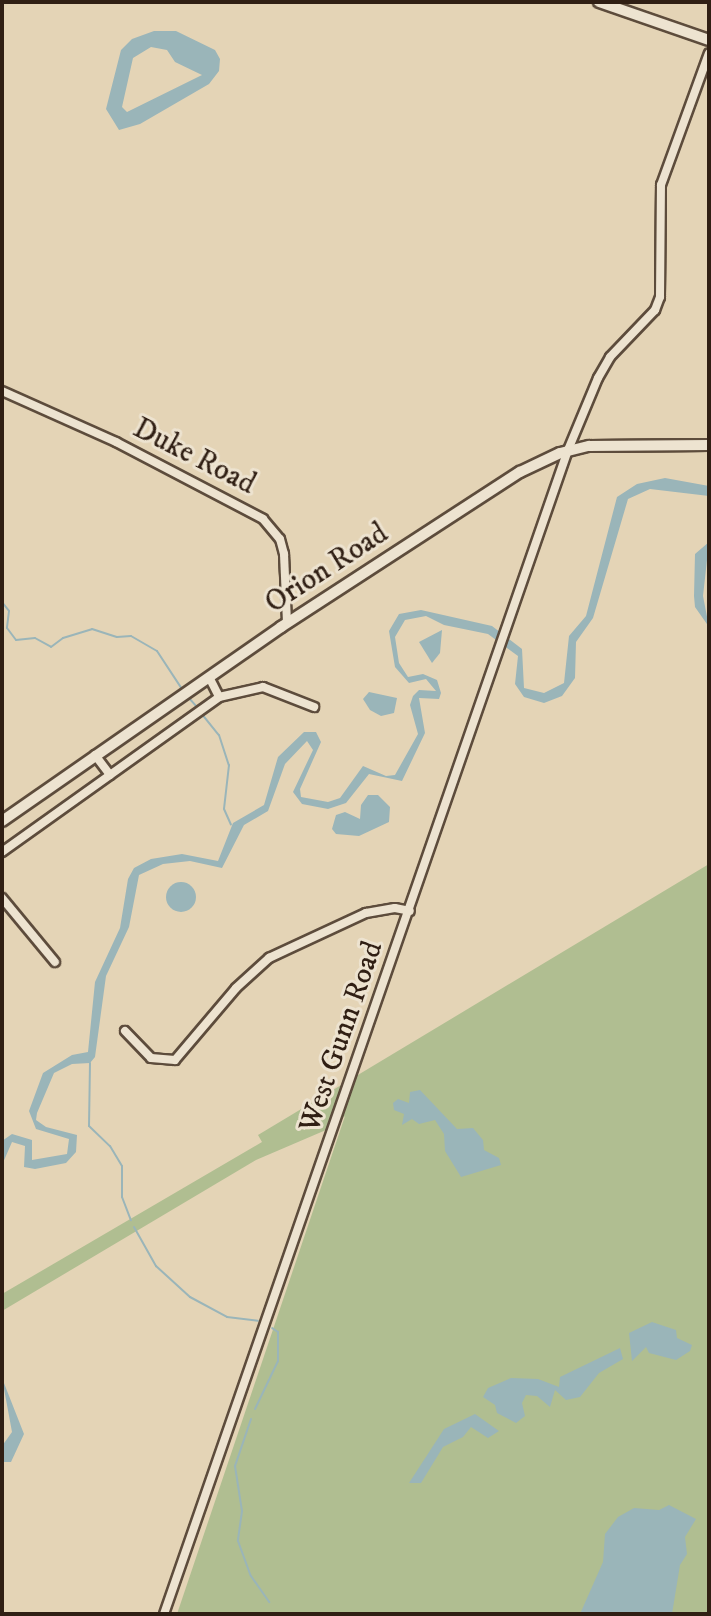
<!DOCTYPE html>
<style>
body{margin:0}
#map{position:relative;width:711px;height:1616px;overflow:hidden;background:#e4d4b6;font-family:"IM FELL DW Pica",serif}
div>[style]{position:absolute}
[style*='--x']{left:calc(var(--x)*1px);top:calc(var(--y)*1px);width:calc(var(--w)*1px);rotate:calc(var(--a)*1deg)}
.green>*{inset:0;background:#b0be91}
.water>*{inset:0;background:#9ab5b9}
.round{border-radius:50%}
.stream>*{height:2px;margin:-1px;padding:0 1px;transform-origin:1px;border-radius:1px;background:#9ab5b9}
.roads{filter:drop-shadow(2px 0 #5d4c3c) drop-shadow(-2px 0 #5d4c3c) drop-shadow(0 2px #5d4c3c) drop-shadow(0 -2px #5d4c3c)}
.street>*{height:8px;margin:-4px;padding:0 4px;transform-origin:4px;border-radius:4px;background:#ede3d0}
.secondary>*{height:10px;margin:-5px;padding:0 5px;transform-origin:5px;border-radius:5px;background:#ede3d0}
span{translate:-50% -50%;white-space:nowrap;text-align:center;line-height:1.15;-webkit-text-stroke:6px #ede3d0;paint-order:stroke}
.street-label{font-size:30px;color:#301f14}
.frame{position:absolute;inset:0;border:4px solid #301f14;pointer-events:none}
</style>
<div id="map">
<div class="green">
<div style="clip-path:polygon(709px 864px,709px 1614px,177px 1614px,345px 1116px,333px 1127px,256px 1160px,2px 1311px,2px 1294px,262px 1142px,258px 1135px)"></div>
</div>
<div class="water">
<div style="clip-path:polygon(evenodd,154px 31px,176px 31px,215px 50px,220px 59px,219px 71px,209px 84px,140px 124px,119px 130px,106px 109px,121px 50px,132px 39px,154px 31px,151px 47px,167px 50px,175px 62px,202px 75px,127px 112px,122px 107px,133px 58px,151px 47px)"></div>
<div style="clip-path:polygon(665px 478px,709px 486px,709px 496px,650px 489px,628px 499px,593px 618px,576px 642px,575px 678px,562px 696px,544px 703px,524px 697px,515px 684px,518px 656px,488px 634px,444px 625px,426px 616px,405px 620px,395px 637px,399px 663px,408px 677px,423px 674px,437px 680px,441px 693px,439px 699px,419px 698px,425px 733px,402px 781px,369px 774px,346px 803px,328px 809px,302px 804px,293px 792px,313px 750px,307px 741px,285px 764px,268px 811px,244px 825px,222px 868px,190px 861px,163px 864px,139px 875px,129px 927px,106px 976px,95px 1057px,90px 1063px,72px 1064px,54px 1073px,37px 1113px,36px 1120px,46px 1127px,77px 1135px,76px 1152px,66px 1163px,35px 1169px,24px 1167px,25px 1146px,12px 1142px,2px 1165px,2px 1141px,12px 1134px,32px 1140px,32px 1160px,67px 1154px,69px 1139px,36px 1129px,29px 1111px,43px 1073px,72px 1055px,88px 1052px,95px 982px,120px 928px,128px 879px,134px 868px,151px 859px,182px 854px,218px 861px,233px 823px,264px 805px,278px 757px,304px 732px,316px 732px,321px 742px,300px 789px,301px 797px,328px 802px,340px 798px,363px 766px,386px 776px,395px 775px,418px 734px,410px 705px,413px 696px,419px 690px,436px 691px,426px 679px,409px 683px,395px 667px,389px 631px,399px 614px,421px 610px,492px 626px,522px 649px,524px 688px,544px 693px,564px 683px,569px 636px,586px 616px,617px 497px,637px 484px)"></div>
<div style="clip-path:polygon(709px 542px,703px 596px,709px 627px,695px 607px,694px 596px,695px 554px)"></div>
<div style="clip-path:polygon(442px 630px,440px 653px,432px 663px,419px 642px)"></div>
<div style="clip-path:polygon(369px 692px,397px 698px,394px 713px,381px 716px,370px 710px,363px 699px)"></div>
<div style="clip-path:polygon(368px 795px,378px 795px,390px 807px,389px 822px,359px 836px,336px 834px,332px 829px,336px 815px,345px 812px,360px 819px,361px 805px)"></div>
<div class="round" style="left:166px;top:882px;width:30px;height:30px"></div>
<div style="clip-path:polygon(420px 1090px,457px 1129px,473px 1128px,483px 1140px,484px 1150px,499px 1158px,501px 1165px,461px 1177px,445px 1151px,444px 1134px,435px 1120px,419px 1124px,412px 1119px,402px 1125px,404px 1114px,394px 1110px,393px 1103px,398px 1099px,409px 1103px,410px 1092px)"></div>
<div style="clip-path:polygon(652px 1322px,676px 1330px,677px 1338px,692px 1345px,690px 1351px,676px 1360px,649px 1353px,646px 1347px,632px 1361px,629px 1333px)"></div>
<div style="clip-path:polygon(620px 1348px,623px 1359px,599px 1373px,580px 1397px,566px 1400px,555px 1390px,550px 1407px,537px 1396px,526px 1395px,522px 1403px,525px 1416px,516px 1423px,497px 1413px,495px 1405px,483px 1397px,488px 1388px,511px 1378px,538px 1379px,559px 1387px,560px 1377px)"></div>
<div style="clip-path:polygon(2px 1378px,24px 1434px,11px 1462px,2px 1462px,2px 1446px,12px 1432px)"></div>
<div style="clip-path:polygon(475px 1414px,499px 1431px,488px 1438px,471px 1427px,463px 1437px,443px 1447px,421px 1483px,409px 1483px,444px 1429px)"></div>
<div style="clip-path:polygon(669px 1505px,696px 1519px,685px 1537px,687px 1554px,680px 1565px,672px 1614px,580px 1614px,603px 1562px,605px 1534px,618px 1517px,634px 1508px,659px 1510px)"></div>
</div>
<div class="stream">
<div style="--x:2;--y:602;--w:11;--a:52"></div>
<div style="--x:9;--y:611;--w:17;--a:97"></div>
<div style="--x:7;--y:628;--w:15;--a:53"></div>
<div style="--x:16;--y:640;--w:19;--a:-6"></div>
<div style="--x:35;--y:638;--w:18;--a:29"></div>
<div style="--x:51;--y:647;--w:15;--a:-37"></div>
<div style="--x:63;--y:638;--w:30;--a:-17"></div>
<div style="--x:92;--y:629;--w:26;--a:18"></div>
<div style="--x:117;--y:637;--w:14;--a:-4"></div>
<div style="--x:131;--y:636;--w:30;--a:30"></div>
<div style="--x:157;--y:651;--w:45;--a:56.7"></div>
<div style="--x:188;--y:697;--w:15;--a:48"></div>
<div style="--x:201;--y:713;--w:28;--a:51"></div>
<div style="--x:219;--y:735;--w:32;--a:72"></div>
<div style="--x:229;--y:765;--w:44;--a:96.5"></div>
<div style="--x:224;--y:809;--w:17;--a:66"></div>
<div style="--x:90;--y:1063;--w:63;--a:90.9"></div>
<div style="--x:89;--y:1126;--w:29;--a:44"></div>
<div style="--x:110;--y:1146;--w:23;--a:59"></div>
<div style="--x:122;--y:1166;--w:31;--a:90"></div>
<div style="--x:122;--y:1197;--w:25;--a:69"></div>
<div style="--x:134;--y:1227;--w:45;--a:60.6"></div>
<div style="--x:156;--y:1266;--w:46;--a:42.4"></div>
<div style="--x:190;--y:1297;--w:42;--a:28.4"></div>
<div style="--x:227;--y:1317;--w:31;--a:7"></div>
<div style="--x:255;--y:1409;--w:53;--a:-64.4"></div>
<div style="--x:278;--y:1361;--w:29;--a:-90"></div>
<div style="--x:278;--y:1332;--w:7;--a:-146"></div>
<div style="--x:251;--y:1419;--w:50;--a:108.8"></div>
<div style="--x:235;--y:1466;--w:46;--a:81.2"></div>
<div style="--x:242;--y:1511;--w:30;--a:98"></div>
<div style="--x:238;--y:1541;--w:37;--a:70"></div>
<div style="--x:251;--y:1576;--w:32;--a:55"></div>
</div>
<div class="roads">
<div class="street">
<div style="--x:2;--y:391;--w:125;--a:24.1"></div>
<div style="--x:116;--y:442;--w:166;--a:27.6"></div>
<div style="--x:263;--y:519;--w:26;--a:50"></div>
<div style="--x:280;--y:539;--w:16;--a:75"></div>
<div style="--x:284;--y:554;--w:69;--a:87.5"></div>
<div style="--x:209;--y:677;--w:22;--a:63"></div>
<div style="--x:95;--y:755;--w:25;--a:53"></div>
<div style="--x:2;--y:852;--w:267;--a:-35.5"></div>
<div style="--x:219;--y:697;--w:45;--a:-12.8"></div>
<div style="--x:263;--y:687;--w:55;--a:21.4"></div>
<div style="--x:2;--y:898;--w:83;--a:50.4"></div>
<div style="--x:125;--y:1031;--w:37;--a:46"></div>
<div style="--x:151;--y:1058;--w:24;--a:5"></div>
<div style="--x:175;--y:1060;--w:94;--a:-49.7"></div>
<div style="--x:236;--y:988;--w:45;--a:-42.3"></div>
<div style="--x:269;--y:958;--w:107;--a:-24.9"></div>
<div style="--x:366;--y:913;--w:29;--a:-10"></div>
<div style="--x:395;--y:908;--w:15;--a:11"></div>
<div style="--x:164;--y:1614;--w:1232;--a:-70.86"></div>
<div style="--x:568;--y:450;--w:78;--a:-67.4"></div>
<div style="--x:598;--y:378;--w:24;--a:-60"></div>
<div style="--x:610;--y:357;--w:65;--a:-46.2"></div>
<div style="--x:655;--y:310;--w:14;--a:-69"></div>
<div style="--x:660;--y:297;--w:112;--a:-89.5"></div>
<div style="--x:661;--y:185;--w:140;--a:-70"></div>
</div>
<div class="secondary">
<div style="--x:599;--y:2;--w:116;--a:19.1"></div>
<div style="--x:2;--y:821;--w:340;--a:-34.8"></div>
<div style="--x:281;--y:627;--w:285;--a:-33"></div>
<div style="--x:520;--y:472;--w:44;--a:-25.4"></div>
<div style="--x:560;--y:453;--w:30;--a:-14"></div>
<div style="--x:589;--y:446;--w:120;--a:-0.5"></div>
</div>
</div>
<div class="street-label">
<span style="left:194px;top:457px;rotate:27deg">Duke Road</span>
<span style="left:327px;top:569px;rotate:-33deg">Orion Road</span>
<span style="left:342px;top:1037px;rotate:-71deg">West Gunn Road</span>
</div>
<div class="frame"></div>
</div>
